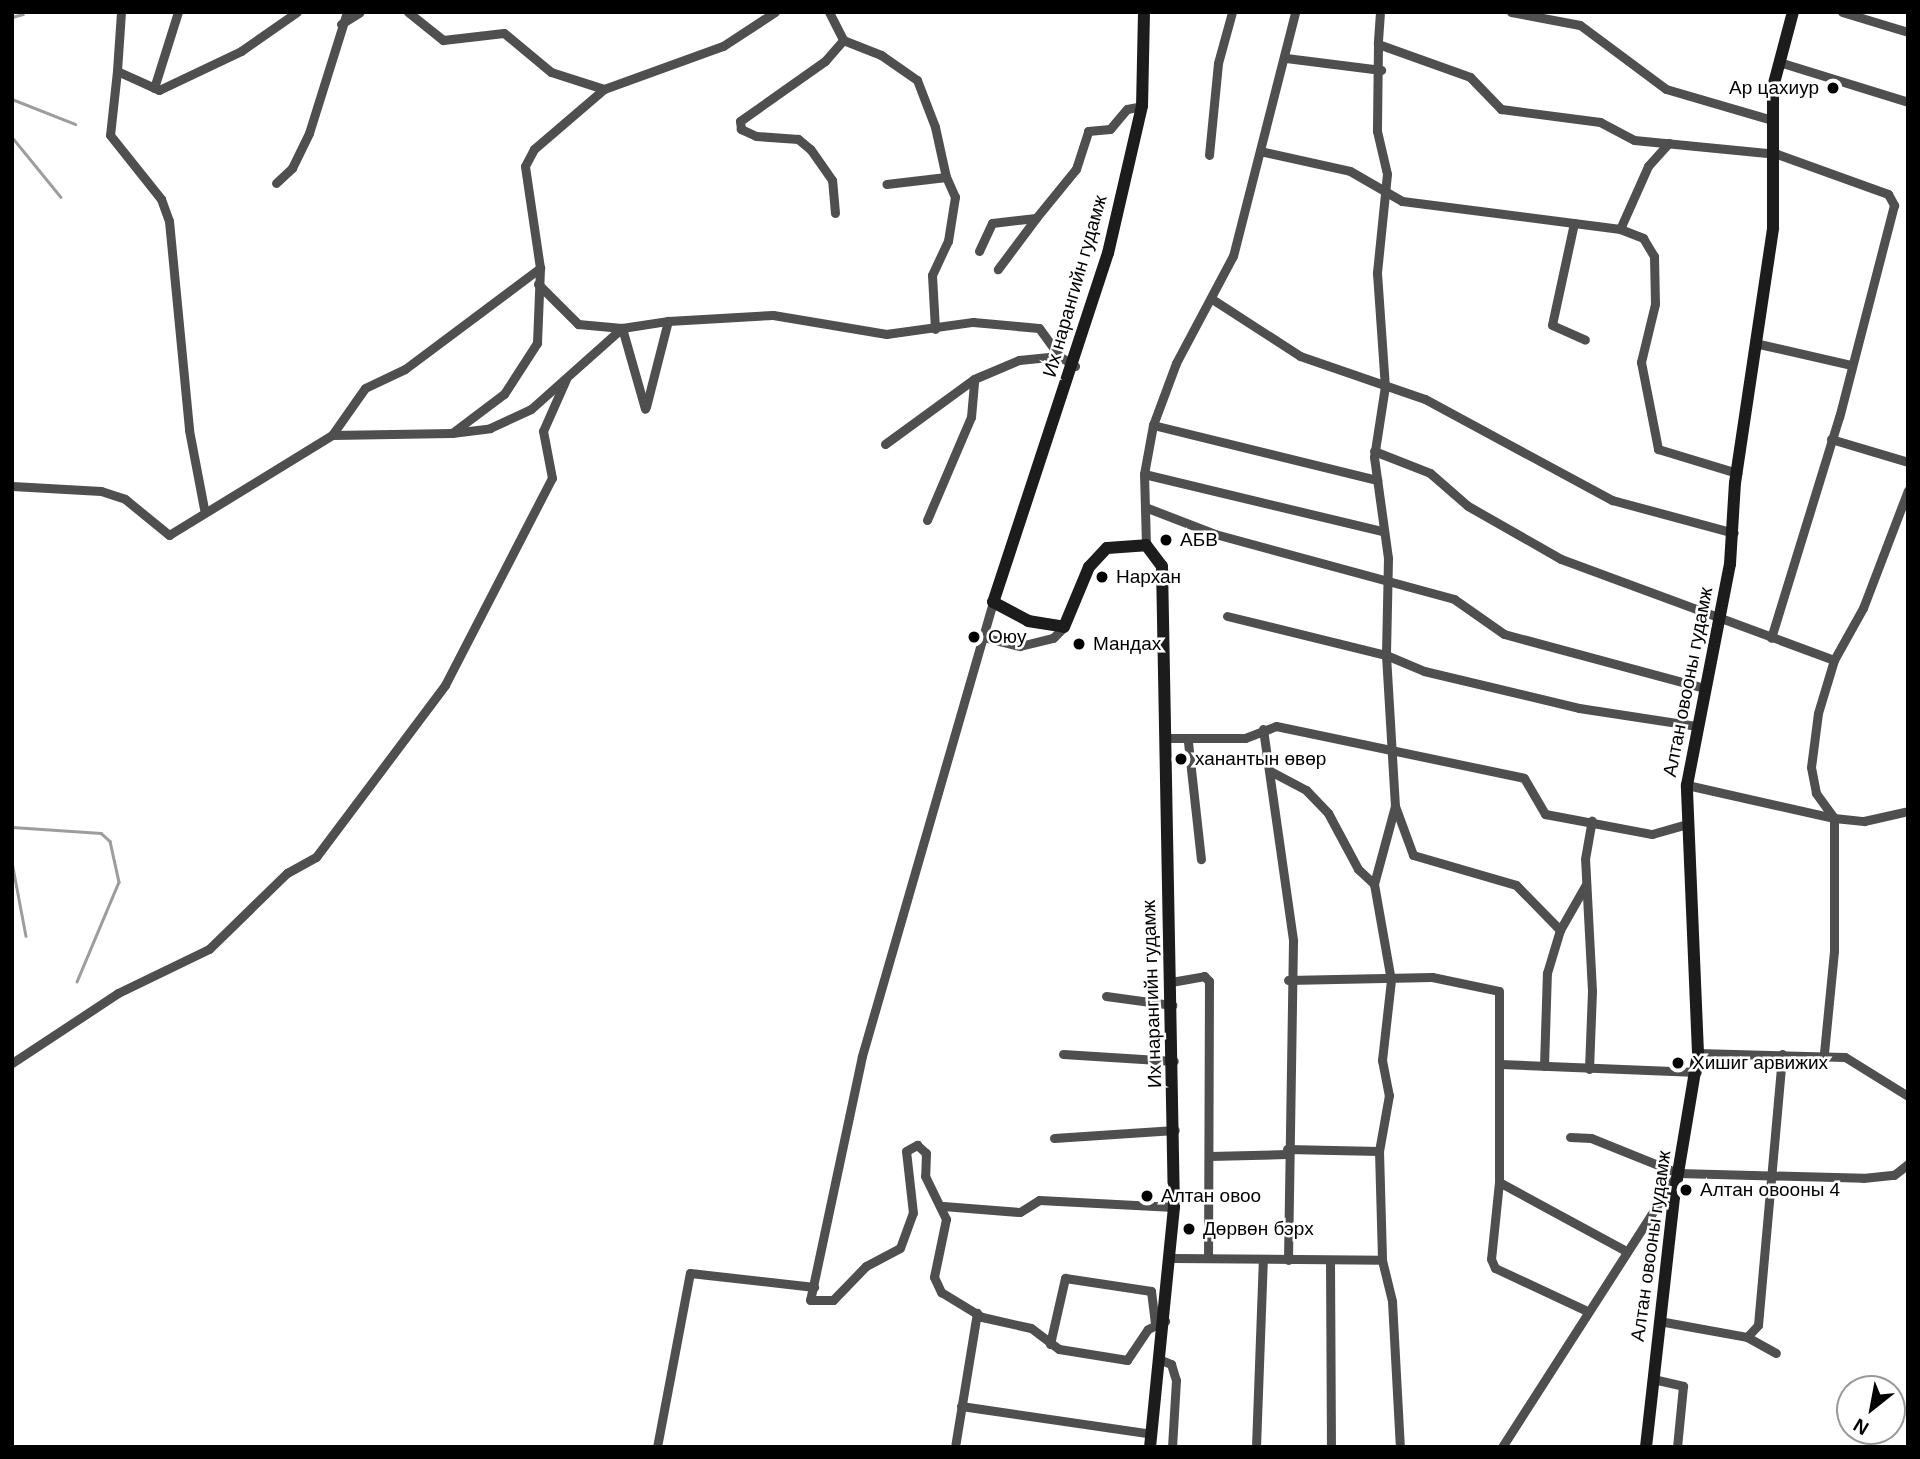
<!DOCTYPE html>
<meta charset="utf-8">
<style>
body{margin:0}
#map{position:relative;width:1920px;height:1459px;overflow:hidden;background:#fff;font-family:Helvetica,sans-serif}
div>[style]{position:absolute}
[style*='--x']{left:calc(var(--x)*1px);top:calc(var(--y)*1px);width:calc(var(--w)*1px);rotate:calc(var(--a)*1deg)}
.stream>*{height:2.5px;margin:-1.25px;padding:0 1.25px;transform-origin:1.25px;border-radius:1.25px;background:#9d9d9d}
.street>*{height:9px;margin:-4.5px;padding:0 4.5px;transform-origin:4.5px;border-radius:4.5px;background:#4f4f4f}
.secondary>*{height:12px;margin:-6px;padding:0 6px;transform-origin:6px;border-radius:6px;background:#1c1c1c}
.dots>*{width:19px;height:19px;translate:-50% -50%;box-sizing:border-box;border:4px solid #fff;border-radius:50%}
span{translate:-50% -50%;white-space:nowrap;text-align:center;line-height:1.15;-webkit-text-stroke:5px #fff;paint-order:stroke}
.poi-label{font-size:19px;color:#000}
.right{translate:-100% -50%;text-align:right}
.left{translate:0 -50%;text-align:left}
.street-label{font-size:19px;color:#000}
.frame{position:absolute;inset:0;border:14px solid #000;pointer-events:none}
.north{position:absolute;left:1836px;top:1375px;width:70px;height:70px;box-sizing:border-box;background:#fff;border:2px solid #999;border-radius:50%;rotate:211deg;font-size:19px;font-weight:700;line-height:28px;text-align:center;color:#000}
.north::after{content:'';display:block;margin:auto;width:24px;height:32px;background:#000;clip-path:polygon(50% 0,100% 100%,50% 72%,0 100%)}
</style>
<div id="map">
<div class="stream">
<div style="--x:12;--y:17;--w:11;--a:-15"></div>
<div style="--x:12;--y:99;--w:68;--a:21.6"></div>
<div style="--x:12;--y:137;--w:77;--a:50.8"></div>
<div style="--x:12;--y:827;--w:89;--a:3.9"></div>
<div style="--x:101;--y:833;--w:12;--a:42"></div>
<div style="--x:110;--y:841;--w:42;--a:77.6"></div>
<div style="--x:119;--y:882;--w:108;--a:112.8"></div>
<div style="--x:12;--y:862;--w:75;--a:79.3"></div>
</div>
<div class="street">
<div style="--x:121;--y:12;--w:59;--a:93.9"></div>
<div style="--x:117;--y:71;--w:46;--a:24.3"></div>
<div style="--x:159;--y:90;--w:91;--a:-25.4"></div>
<div style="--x:241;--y:51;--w:68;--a:-34.9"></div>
<div style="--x:408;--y:12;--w:45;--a:38.7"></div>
<div style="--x:443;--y:40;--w:61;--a:-6.5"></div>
<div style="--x:504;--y:33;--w:61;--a:39.7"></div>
<div style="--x:551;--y:72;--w:56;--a:17.8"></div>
<div style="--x:829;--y:12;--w:31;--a:63"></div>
<div style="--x:843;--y:40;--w:41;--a:21.5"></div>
<div style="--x:881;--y:55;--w:44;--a:34.8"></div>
<div style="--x:917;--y:80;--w:50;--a:69"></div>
<div style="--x:935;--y:127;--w:51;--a:77.6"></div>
<div style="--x:946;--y:177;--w:60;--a:173.3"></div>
<div style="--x:1380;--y:12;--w:32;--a:94"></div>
<div style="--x:1378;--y:44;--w:98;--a:19.7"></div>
<div style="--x:1470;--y:77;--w:45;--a:45.9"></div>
<div style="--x:1501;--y:109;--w:100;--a:7.5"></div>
<div style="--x:1600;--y:122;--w:38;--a:28"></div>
<div style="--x:1634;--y:140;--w:144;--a:5.6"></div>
<div style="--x:1777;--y:154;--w:118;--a:19.8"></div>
<div style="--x:1888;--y:194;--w:13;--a:61"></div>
<div style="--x:1894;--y:205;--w:219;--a:104.5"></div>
<div style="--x:1839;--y:417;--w:231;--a:107.1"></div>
<div style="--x:1511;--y:12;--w:70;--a:10.7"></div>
<div style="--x:1580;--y:25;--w:107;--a:36.7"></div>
<div style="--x:1666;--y:89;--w:110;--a:16.3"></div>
<div style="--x:1842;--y:12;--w:69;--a:16.9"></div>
<div style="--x:341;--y:24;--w:22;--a:-32"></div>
<div style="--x:1378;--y:44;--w:87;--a:90.7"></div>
<div style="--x:1377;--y:131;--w:44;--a:76.9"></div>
<div style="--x:1387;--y:174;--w:100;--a:95.8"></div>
<div style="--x:1377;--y:273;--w:113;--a:86"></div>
<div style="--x:1385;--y:386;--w:72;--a:98.8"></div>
<div style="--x:1374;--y:457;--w:102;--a:82.1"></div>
<div style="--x:1388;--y:558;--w:97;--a:91.2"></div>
<div style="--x:1386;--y:655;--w:151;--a:86.6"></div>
<div style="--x:1395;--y:806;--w:81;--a:105.1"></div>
<div style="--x:1374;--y:884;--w:97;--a:80"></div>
<div style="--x:1391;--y:980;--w:81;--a:96.4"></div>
<div style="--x:1382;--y:1060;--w:36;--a:79"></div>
<div style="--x:1389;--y:1095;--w:57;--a:100.1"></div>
<div style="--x:1379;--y:1151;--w:109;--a:88.4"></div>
<div style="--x:1286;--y:58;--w:96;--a:7.2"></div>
<div style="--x:1779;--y:62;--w:135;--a:17.2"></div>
<div style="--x:117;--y:71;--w:64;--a:96.2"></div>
<div style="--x:110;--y:135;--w:82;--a:51.4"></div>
<div style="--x:161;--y:199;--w:23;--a:70"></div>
<div style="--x:169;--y:221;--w:210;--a:84.5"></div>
<div style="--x:189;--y:430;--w:80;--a:79.2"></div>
<div style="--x:154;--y:88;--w:80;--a:-72.5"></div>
<div style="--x:1260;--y:151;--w:92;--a:12.5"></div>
<div style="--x:1350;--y:171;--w:60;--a:30"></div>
<div style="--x:1402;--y:201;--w:220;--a:7.3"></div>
<div style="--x:1620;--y:229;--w:25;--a:21"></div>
<div style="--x:1643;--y:238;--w:21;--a:59"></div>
<div style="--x:1654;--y:256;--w:48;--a:88.8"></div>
<div style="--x:1655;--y:304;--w:60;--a:103.6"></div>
<div style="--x:1641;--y:362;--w:89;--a:78.9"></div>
<div style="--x:1658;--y:449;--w:83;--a:16.9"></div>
<div style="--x:1209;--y:155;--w:92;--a:-84.4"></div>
<div style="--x:1218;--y:63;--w:53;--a:-74.6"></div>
<div style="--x:276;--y:183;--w:22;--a:-43"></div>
<div style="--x:292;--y:168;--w:39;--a:-64"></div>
<div style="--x:309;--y:133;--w:127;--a:-72.6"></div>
<div style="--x:835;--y:213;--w:33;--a:-95"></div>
<div style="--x:832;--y:180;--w:38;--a:-125"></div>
<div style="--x:810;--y:149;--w:16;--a:-140"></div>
<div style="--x:798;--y:139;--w:42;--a:-175.9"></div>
<div style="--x:756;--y:136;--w:17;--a:-155"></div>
<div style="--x:741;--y:129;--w:8;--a:-97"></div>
<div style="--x:740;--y:121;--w:104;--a:-35.2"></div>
<div style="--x:825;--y:61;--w:28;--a:-49"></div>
<div style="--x:1036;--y:218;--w:63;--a:-50.8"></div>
<div style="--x:1076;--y:169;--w:40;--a:-72"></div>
<div style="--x:1088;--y:131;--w:22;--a:-5"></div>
<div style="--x:1110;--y:129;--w:26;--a:-50"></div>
<div style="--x:1127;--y:109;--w:15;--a:-11"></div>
<div style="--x:1574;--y:223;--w:104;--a:102.2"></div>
<div style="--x:1552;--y:325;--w:36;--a:24"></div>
<div style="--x:1620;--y:229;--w:69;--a:-66"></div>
<div style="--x:1648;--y:166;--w:31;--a:-48"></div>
<div style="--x:979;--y:251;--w:31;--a:-65"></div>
<div style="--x:992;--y:223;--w:44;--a:-6.5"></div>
<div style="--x:1036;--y:218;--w:64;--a:126.7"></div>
<div style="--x:538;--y:284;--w:57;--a:45"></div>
<div style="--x:578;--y:324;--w:44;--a:5.2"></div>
<div style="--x:622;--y:328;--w:84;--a:74.1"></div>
<div style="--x:1212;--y:299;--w:105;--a:32.9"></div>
<div style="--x:1300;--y:356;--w:132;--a:19"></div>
<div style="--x:1425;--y:399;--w:213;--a:28.4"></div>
<div style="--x:1612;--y:500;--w:126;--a:15.1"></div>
<div style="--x:935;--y:329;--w:54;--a:-93.2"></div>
<div style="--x:932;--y:275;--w:38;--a:-65"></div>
<div style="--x:948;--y:241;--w:45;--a:-81"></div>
<div style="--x:955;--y:197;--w:22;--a:-114"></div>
<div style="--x:1759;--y:344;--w:94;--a:12.9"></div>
<div style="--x:646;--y:407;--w:89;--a:-75.7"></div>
<div style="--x:1153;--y:425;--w:231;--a:13.8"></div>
<div style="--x:452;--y:433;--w:38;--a:-7"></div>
<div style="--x:490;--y:428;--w:45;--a:-24.9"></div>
<div style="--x:531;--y:409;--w:122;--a:-41.7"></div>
<div style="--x:622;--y:328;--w:47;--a:-8.7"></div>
<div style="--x:668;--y:321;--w:105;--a:-3.3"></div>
<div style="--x:773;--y:315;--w:115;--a:9.5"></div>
<div style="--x:886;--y:334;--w:88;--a:-7.9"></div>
<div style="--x:973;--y:322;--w:66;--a:5.2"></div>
<div style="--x:1039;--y:328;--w:34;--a:54"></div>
<div style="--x:332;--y:435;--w:57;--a:-54.9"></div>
<div style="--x:365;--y:388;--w:44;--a:-25.4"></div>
<div style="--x:405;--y:369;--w:169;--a:-36.8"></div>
<div style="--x:1831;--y:439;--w:80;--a:16.6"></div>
<div style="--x:885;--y:444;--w:110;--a:-36.1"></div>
<div style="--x:1374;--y:451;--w:60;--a:21.4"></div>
<div style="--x:1430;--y:473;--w:50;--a:41"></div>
<div style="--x:1468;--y:506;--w:107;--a:29.7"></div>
<div style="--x:1561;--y:559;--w:291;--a:20.3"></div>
<div style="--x:1144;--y:474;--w:244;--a:13.5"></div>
<div style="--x:12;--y:486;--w:89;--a:3.2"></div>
<div style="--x:101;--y:491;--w:25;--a:18"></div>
<div style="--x:125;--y:499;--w:57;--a:39.3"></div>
<div style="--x:169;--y:535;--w:191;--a:-31.5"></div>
<div style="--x:332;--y:435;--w:120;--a:-1"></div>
<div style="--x:452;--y:433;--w:65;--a:-36.9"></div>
<div style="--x:504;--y:394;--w:61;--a:-57.1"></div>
<div style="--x:537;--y:343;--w:75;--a:-87.7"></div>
<div style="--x:540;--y:268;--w:103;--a:-98.4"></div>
<div style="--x:525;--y:166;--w:19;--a:-62"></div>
<div style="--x:534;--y:149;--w:92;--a:-40.6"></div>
<div style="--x:604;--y:89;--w:127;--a:-19.9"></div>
<div style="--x:723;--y:46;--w:62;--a:-33.2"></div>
<div style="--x:1145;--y:507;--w:75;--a:21.1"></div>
<div style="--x:1215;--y:534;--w:248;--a:15.2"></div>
<div style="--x:1454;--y:599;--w:61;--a:35"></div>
<div style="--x:1504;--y:634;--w:207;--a:15.1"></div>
<div style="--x:927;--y:520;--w:112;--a:-66.9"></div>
<div style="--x:971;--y:417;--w:38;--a:-85"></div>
<div style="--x:974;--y:379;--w:49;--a:-22.9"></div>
<div style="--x:1019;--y:360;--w:40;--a:-5.7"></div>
<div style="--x:1059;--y:356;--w:19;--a:32"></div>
<div style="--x:1146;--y:545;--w:71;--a:-91.6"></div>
<div style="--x:1144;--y:474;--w:50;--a:-79.6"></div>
<div style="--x:1153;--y:425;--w:66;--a:-69.6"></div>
<div style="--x:1176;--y:363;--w:121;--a:-62"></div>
<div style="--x:1233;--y:256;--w:252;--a:-75.7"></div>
<div style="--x:993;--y:602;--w:473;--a:106.1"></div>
<div style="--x:862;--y:1056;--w:249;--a:102"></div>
<div style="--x:810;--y:1300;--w:23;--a:0"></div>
<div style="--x:833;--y:1300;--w:47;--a:-45.9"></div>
<div style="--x:866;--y:1266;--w:38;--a:-28"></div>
<div style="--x:900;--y:1248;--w:37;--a:-70"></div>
<div style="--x:913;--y:1213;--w:62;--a:-96.4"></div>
<div style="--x:906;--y:1151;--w:13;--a:-29"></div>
<div style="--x:917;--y:1145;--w:12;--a:42"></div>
<div style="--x:926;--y:1153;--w:23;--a:92"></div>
<div style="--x:925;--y:1176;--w:48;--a:64"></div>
<div style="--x:946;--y:1219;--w:59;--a:101.7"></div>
<div style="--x:934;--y:1277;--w:17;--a:65"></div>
<div style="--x:941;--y:1292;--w:48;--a:31.4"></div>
<div style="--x:982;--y:1317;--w:50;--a:12.7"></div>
<div style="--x:1031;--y:1328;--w:35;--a:37"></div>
<div style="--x:1059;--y:1349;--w:69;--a:9.2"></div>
<div style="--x:1127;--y:1360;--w:37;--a:-56"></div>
<div style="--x:1148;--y:1329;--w:19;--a:-25"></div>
<div style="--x:1227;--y:616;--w:164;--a:13.8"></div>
<div style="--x:1386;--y:655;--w:41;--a:22.8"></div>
<div style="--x:1424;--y:671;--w:159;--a:13.4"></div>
<div style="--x:1579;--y:708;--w:118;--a:8.7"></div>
<div style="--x:983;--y:637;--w:38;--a:14"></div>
<div style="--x:1020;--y:646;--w:34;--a:-14"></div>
<div style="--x:1053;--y:638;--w:16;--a:-45"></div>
<div style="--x:1263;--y:729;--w:214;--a:81.9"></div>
<div style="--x:1293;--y:941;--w:319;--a:90.9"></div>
<div style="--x:1165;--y:738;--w:80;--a:0"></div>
<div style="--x:1245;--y:738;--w:33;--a:-21"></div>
<div style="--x:1276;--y:726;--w:253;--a:11.8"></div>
<div style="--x:1524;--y:778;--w:42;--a:59.7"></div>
<div style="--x:1545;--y:814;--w:109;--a:10.6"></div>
<div style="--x:1652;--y:834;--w:37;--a:-16"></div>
<div style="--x:1188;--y:742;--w:118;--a:83.7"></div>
<div style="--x:1270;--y:771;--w:41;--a:27.8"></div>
<div style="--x:1306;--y:790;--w:32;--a:46"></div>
<div style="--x:1328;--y:813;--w:64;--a:61.8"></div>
<div style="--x:1358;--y:869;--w:22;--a:43"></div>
<div style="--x:1687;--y:785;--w:151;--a:12.7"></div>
<div style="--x:1834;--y:818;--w:30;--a:6"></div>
<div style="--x:1864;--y:821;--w:45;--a:-12.8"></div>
<div style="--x:1395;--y:806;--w:52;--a:69.8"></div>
<div style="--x:1413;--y:855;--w:107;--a:16.2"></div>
<div style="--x:1516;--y:885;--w:63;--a:45.6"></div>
<div style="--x:1288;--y:980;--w:144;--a:-1.2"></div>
<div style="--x:1432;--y:977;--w:68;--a:11.8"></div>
<div style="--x:1499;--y:991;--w:191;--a:90"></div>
<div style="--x:1499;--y:1182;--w:77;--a:95.9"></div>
<div style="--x:1491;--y:1259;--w:10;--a:66"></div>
<div style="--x:1495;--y:1268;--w:99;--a:25"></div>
<div style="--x:1171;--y:982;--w:34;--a:-10"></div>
<div style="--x:1204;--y:976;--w:7;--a:45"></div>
<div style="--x:1209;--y:981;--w:277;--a:90.2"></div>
<div style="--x:1106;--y:996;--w:67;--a:7.8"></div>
<div style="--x:1698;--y:1053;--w:147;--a:1.6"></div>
<div style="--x:1845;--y:1057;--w:74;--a:31.8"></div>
<div style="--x:1824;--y:1053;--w:102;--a:-84.4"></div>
<div style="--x:1834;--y:951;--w:133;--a:-90"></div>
<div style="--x:1834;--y:818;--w:31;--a:-126"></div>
<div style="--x:1816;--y:793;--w:26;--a:-101"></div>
<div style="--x:1811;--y:767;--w:54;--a:-82.6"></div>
<div style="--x:1818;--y:713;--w:55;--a:-73.2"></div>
<div style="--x:1834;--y:660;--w:60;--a:-60.9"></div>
<div style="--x:1863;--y:608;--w:126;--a:-69.1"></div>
<div style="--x:1063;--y:1054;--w:111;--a:3.6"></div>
<div style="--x:12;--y:1063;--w:127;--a:-33.4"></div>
<div style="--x:118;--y:993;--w:101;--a:-25.8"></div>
<div style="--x:209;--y:949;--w:109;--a:-44.3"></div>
<div style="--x:287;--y:873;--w:33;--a:-29"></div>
<div style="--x:316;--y:857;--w:215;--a:-53.1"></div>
<div style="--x:445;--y:685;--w:233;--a:-62.7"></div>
<div style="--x:552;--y:478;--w:48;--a:-100.8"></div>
<div style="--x:543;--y:431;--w:57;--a:-66.1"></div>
<div style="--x:1500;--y:1064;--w:197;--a:2.3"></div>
<div style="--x:1544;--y:1066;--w:93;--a:-88.2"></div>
<div style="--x:1547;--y:973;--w:45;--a:-73.2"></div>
<div style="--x:1560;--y:930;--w:51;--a:-60.4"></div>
<div style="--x:1589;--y:1069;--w:78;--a:-87.8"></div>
<div style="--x:1592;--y:991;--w:132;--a:-93"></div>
<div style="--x:1585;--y:859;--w:39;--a:-80"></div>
<div style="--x:1570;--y:1137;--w:21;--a:3"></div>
<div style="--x:1591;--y:1138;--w:94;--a:21.9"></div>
<div style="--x:1054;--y:1138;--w:121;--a:-3.8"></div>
<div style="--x:1287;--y:1149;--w:92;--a:1.2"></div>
<div style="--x:1210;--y:1156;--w:77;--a:-1.5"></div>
<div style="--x:1499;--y:1182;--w:142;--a:28.5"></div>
<div style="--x:943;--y:1206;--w:77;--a:4.5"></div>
<div style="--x:1020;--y:1212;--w:22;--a:-32"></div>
<div style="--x:1039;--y:1200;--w:135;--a:3"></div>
<div style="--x:1173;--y:1258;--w:209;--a:0.5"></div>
<div style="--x:1382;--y:1260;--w:42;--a:76.3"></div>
<div style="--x:1392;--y:1301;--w:146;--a:86.9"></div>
<div style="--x:1330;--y:1260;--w:187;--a:89.7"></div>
<div style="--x:1659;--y:1321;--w:89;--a:10.3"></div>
<div style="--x:1747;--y:1337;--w:16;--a:-47"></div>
<div style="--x:1758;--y:1325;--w:272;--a:-84.9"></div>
<div style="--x:1747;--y:1337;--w:33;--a:29"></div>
<div style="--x:1050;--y:1344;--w:68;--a:-77.2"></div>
<div style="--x:1065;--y:1278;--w:87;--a:8.6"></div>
<div style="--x:1151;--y:1291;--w:33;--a:83"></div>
<div style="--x:1161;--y:1360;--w:11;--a:22"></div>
<div style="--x:1171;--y:1364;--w:17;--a:73"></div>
<div style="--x:1176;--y:1380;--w:67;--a:93.4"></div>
<div style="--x:1653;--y:1379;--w:31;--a:13"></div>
<div style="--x:1683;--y:1386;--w:61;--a:95.6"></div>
<div style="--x:961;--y:1406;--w:193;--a:8.3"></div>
<div style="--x:657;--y:1447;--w:177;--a:-79.3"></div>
<div style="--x:690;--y:1273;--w:125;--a:6.4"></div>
<div style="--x:955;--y:1447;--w:136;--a:-80.7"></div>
<div style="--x:1256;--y:1447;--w:188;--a:-87.9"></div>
<div style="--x:1502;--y:1447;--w:326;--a:-57.3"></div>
<div style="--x:1678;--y:1173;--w:185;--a:1.5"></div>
<div style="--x:1863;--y:1178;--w:31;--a:-6"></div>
<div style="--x:1894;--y:1175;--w:18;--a:-38"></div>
</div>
<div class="secondary">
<div style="--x:1144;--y:12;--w:94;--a:91.2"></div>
<div style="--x:1142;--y:106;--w:151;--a:103"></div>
<div style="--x:1108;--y:253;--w:367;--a:108.2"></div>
<div style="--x:993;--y:602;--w:40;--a:28"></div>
<div style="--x:1028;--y:621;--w:36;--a:9"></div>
<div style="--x:1064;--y:627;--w:65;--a:-67.4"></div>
<div style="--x:1089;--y:567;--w:26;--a:-47"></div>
<div style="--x:1107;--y:548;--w:39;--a:-4"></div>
<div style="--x:1146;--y:545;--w:26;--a:53"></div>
<div style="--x:1162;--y:566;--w:641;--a:88.93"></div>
<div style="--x:1174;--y:1207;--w:241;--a:95.7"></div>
<div style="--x:1646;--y:1447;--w:252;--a:-83.6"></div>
<div style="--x:1674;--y:1197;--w:146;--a:-80.5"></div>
<div style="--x:1698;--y:1053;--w:268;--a:-92.4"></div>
<div style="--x:1687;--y:785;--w:225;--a:-79"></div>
<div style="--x:1730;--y:564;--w:81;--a:-86.5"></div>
<div style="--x:1735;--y:483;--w:258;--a:-81.5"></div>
<div style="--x:1773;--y:228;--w:141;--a:-90"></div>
<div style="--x:1773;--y:87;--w:78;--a:-75.1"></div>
</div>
<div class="dots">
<div style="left:1833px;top:88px;background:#000"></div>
<div style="left:1166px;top:540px;background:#000"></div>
<div style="left:1102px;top:577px;background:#000"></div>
<div style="left:974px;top:637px;background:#000"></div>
<div style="left:1079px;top:644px;background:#000"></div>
<div style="left:1181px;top:759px;background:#000"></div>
<div style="left:1678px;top:1063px;background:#000"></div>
<div style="left:1686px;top:1190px;background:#000"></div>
<div style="left:1147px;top:1196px;background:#000"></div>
<div style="left:1189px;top:1229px;background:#000"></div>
</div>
<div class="poi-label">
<span class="right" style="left:1819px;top:88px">Ар цахиур</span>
<span class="left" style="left:1180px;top:540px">АБВ</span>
<span class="left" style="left:1116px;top:577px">Нархан</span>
<span class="left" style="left:988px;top:637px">Оюу</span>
<span class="left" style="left:1093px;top:644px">Мандах</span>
<span class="left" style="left:1195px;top:759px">ханантын өвөр</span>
<span class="left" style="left:1692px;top:1063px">Хишиг арвижих</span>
<span class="left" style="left:1700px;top:1190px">Алтан овооны 4</span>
<span class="left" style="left:1161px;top:1196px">Алтан овоо</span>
<span class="left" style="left:1203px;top:1229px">Дөрвөн бэрх</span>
</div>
<div class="street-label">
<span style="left:1075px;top:286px;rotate:-74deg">Их нарангийн гудамж</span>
<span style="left:1688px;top:682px;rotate:-79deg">Алтан овооны гудамж</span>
<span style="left:1152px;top:994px;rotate:-92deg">Их нарангийн гудамж</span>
<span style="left:1651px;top:1246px;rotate:-82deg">Алтан овооны гудамж</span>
</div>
<div class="frame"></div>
<div class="north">N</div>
</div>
